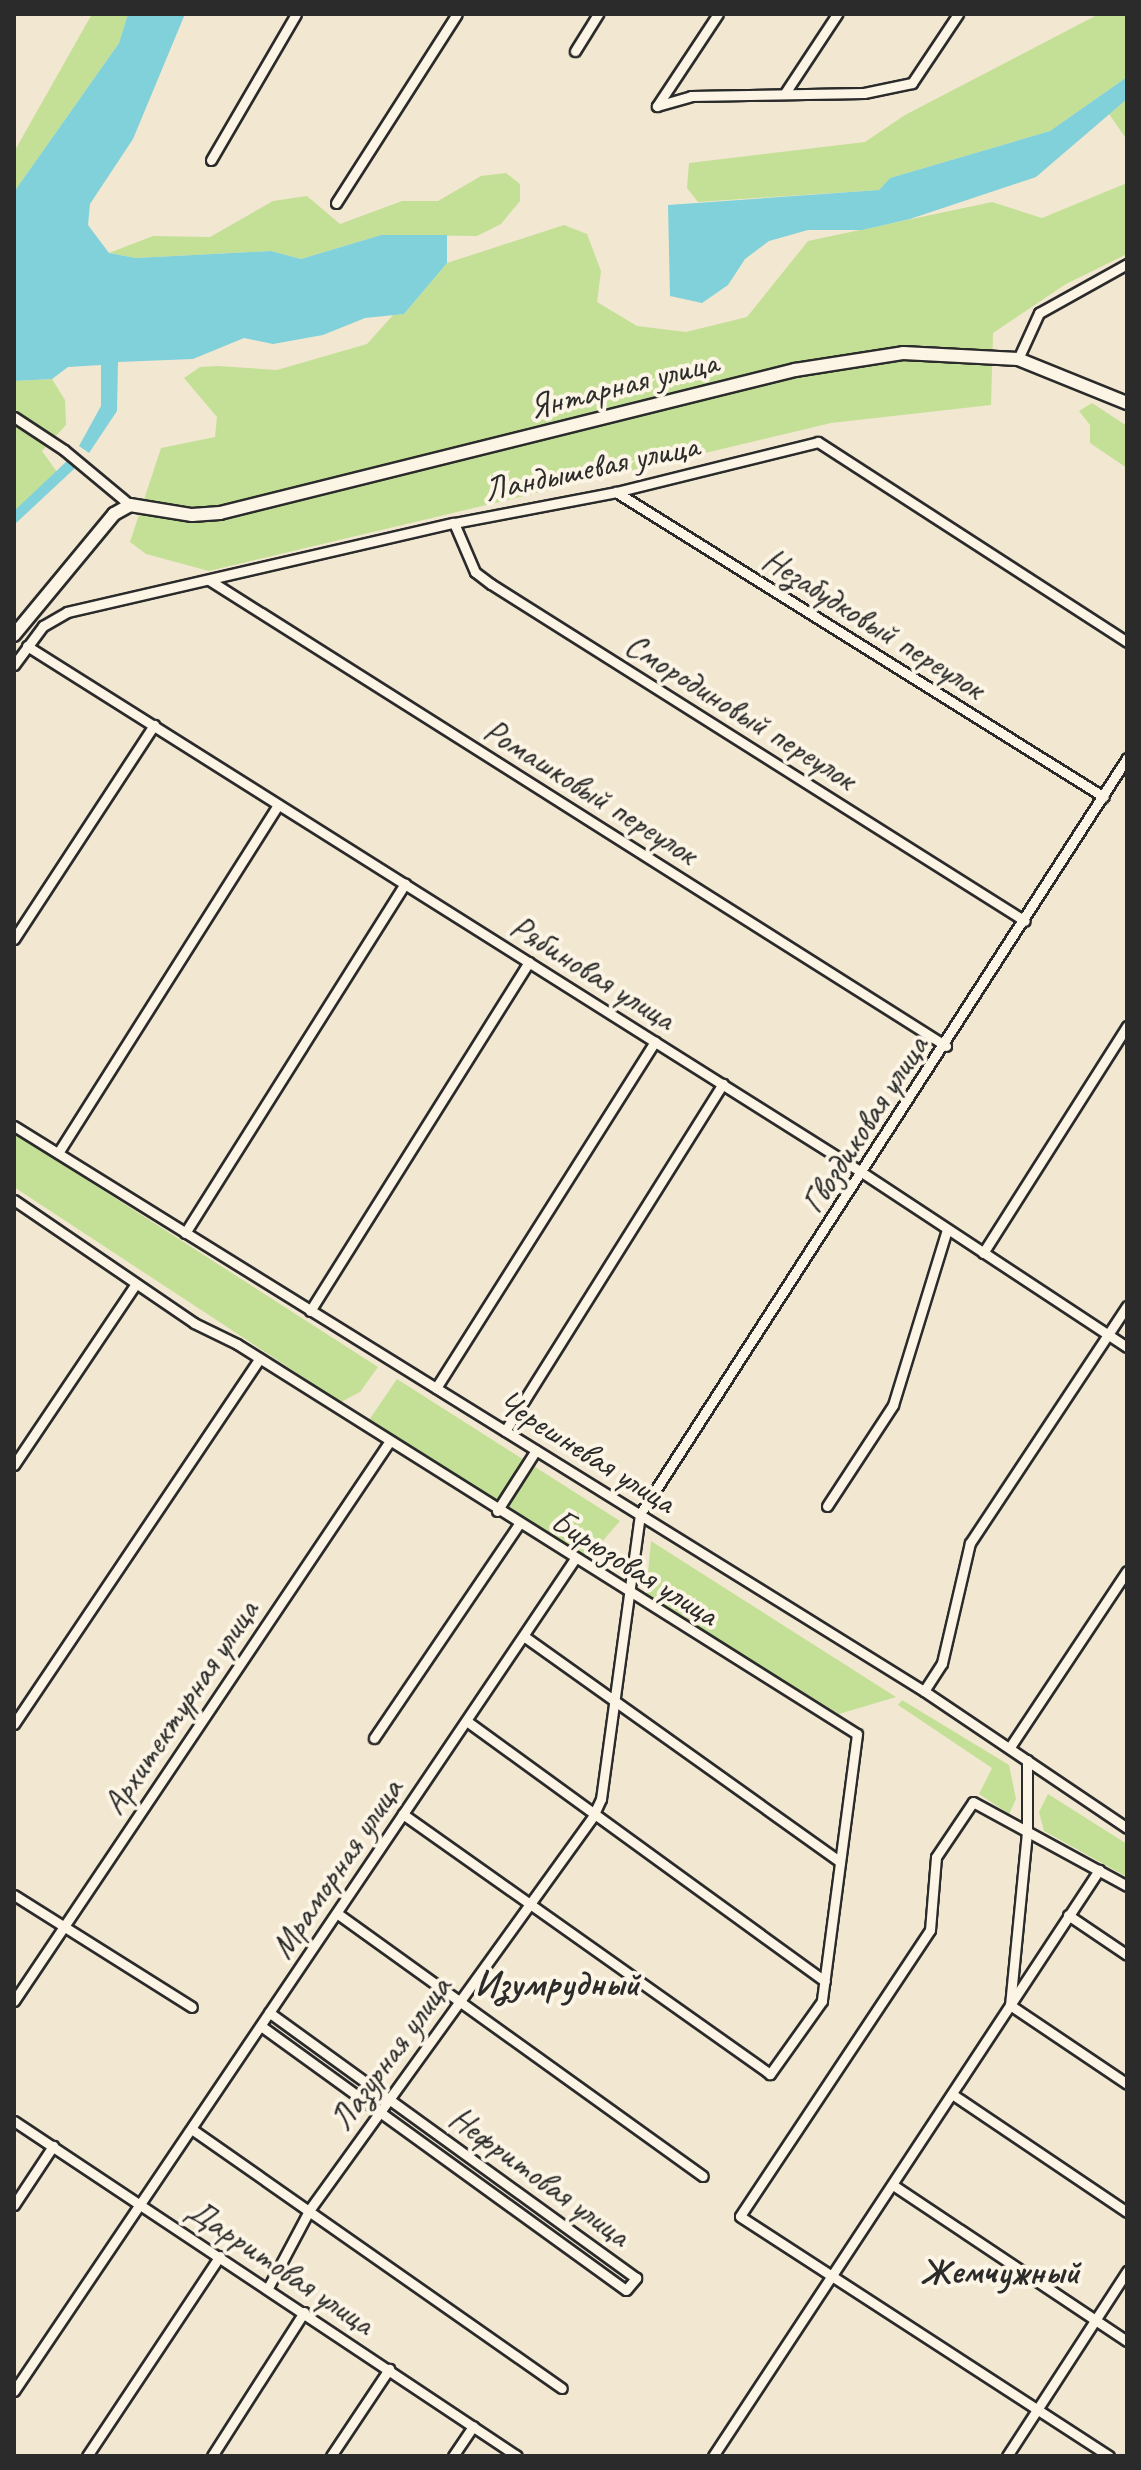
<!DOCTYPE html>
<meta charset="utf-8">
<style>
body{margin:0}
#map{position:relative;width:1141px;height:2470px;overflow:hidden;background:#f2e7d1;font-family:Caveat,sans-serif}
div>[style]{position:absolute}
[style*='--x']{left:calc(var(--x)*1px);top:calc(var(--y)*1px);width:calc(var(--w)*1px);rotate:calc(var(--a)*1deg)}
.green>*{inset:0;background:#c4e097}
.water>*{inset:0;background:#80d1d9}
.roads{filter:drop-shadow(2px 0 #2b2b2b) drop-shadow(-2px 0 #2b2b2b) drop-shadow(0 2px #2b2b2b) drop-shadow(0 -2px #2b2b2b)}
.street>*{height:9px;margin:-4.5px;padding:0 4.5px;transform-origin:4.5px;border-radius:4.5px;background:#fcf5e5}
.secondary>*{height:12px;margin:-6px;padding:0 6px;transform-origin:6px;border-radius:6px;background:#fcf5e5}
span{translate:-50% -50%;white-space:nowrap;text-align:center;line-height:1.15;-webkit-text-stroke:8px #fcf5e5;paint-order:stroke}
.street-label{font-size:34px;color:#2b2b2b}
.neighbourhood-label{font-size:36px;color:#2b2b2b;font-weight:700}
.frame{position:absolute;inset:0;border:16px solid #2b2b2b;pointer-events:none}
</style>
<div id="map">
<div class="green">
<div style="clip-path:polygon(92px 14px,128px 14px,119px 43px,14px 192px,14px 152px)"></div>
<div style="clip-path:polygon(1099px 14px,1127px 14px,1127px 77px,1050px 131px,890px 178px,879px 190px,698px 202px,687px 188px,689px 163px,865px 142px,905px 115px)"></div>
<div style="clip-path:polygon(1127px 99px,1127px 140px,1109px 114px)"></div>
<div style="clip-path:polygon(506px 173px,520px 184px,520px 201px,501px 224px,477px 236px,381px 235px,301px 259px,271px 251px,136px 258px,109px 253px,153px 236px,210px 237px,273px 201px,307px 196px,340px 224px,402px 201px,438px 201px,481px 176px)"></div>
<div style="clip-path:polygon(1127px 183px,1127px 254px,1066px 284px,993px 333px,991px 405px,831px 423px,209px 571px,146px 554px,130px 542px,161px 448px,215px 437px,217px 417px,184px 378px,200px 367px,218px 366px,277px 370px,367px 344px,393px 315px,404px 314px,447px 263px,564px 225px,587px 234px,601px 271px,597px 302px,637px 326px,686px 332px,747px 317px,808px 241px,992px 202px,1042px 218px)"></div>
<div style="clip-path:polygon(52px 379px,65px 400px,66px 425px,42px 451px,57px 472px,14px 511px,14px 381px)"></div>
<div style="clip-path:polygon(1092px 403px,1127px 426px,1127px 468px,1090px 443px,1090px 425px,1079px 411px)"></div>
<div style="clip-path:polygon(14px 1133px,378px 1367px,360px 1392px,341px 1402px,14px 1187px)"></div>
<div style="clip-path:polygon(397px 1379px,620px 1521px,587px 1559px,530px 1525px,369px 1420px)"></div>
<div style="clip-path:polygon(651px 1541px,896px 1697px,839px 1714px,646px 1595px)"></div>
<div style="clip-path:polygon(902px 1700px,1009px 1765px,1016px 1799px,1009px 1814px,979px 1794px,992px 1768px,898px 1705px)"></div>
<div style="clip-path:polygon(1048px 1794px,1127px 1844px,1127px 1877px,1044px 1831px,1039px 1812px)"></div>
</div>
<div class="water">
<div style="clip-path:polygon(128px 14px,185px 14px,133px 139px,90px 204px,88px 225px,109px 253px,136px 258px,271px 251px,301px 259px,381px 235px,447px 235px,447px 263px,404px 314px,365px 318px,323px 335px,273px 344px,244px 338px,193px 359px,118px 362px,117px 411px,89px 453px,79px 446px,101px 406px,101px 365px,68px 367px,52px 379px,14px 381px,14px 192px,119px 43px)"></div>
<div style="clip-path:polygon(1127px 77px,1127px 99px,1036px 177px,910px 219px,862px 230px,808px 230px,769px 241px,745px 259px,728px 285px,702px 303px,670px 296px,668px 205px,879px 190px,890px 178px,1050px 131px)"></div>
<div style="clip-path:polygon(67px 461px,75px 468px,14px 525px,14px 511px)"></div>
</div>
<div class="roads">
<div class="street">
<div style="--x:575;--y:51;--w:44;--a:-58.1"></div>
<div style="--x:785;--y:93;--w:95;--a:-56.6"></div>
<div style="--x:657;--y:106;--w:35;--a:-16"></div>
<div style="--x:691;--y:96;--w:173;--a:-1"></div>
<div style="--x:864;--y:93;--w:49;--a:-11.8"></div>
<div style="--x:912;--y:83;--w:83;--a:-56.3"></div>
<div style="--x:657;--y:106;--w:110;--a:-56.5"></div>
<div style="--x:211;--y:160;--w:169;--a:-59.8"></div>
<div style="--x:336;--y:203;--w:224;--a:-57.4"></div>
<div style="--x:1018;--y:359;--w:51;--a:-65.5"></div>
<div style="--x:1039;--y:313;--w:101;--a:-29.1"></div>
<div style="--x:14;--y:417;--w:60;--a:33.4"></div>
<div style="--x:64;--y:450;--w:86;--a:39.8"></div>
<div style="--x:616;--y:492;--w:575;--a:32.01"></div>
<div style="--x:454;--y:523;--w:53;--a:66.8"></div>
<div style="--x:475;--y:572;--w:20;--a:37"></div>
<div style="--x:491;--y:584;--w:631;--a:32.26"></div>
<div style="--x:209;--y:580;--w:872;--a:32.3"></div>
<div style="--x:27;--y:646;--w:988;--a:32.23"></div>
<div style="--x:863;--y:1173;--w:316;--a:33.4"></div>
<div style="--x:14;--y:665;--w:49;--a:-53.4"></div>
<div style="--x:43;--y:626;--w:28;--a:-30"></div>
<div style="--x:67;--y:612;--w:397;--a:-13"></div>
<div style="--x:454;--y:523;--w:165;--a:-10.8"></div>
<div style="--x:616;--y:492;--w:208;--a:-13.9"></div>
<div style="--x:818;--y:442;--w:368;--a:32.9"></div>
<div style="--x:14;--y:939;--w:256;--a:-56.8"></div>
<div style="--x:14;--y:1126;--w:1071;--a:31.84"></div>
<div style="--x:924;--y:1691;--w:245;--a:34"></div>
<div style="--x:58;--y:1153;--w:412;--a:-57.7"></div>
<div style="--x:14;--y:1200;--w:218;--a:34.3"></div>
<div style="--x:194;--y:1323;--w:48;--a:26"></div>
<div style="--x:237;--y:1344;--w:732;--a:32.17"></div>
<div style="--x:857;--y:1734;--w:269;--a:97.5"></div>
<div style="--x:822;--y:2001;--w:90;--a:125.5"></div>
<div style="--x:770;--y:2074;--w:450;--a:-144.7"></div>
<div style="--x:185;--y:1233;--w:413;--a:-57.8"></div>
<div style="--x:983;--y:1253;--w:269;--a:-57.6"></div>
<div style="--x:310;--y:1311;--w:412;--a:-57.9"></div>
<div style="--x:436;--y:1388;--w:410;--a:-57.7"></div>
<div style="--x:505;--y:1431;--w:410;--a:-57.9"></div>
<div style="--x:14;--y:1465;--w:217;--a:-56.1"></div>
<div style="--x:827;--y:1506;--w:121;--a:-56.8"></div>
<div style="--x:893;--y:1405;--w:183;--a:-72.9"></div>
<div style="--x:497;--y:1511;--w:72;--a:-57.4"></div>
<div style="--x:525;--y:1637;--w:387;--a:35.5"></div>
<div style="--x:924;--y:1691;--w:33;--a:-57"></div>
<div style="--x:942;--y:1663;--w:123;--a:-76.9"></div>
<div style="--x:970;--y:1543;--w:284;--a:-56.5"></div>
<div style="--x:468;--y:1722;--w:441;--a:36"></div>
<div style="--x:14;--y:1724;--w:439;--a:-56.1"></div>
<div style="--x:374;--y:1738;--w:257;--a:-55.9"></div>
<div style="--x:1010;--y:1747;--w:211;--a:-56.4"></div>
<div style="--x:1027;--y:1760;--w:72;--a:90"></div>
<div style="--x:1027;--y:1832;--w:174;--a:95.6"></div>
<div style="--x:1010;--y:2005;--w:141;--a:34"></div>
<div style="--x:14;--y:1895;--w:210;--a:32.2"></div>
<div style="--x:338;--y:1914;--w:449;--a:35.7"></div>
<div style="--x:1068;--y:1915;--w:71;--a:34.1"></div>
<div style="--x:14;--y:2001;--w:673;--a:-56.14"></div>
<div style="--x:261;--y:2026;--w:450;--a:35.9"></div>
<div style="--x:626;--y:2290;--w:16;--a:-50"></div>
<div style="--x:636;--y:2278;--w:453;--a:-144.1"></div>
<div style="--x:952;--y:2094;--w:211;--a:34"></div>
<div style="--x:14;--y:2121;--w:604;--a:33.66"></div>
<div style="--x:193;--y:2130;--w:450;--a:35"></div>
<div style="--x:893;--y:2185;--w:281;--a:33.7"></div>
<div style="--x:14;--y:2205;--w:71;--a:-56.5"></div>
<div style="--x:268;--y:2288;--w:89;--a:-62"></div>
<div style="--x:310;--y:2209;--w:484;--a:-54.2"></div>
<div style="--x:593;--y:1816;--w:19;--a:-65"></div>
<div style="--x:601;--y:1799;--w:288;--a:-82.2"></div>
<div style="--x:640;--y:1514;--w:899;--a:-57.21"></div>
<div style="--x:14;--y:2391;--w:1002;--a:-56.02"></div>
<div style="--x:87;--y:2456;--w:240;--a:-56.4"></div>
<div style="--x:212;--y:2456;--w:171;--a:-57.4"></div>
<div style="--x:331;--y:2456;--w:105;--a:-56.3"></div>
<div style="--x:453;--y:2456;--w:36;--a:-56"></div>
<div style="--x:713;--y:2456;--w:702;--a:-56.63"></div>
<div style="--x:1007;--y:2456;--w:221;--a:-57"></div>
<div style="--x:1109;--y:2456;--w:440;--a:-147"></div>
<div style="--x:740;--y:2216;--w:343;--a:-56.4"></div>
<div style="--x:930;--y:1930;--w:73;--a:-85.3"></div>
<div style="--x:936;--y:1857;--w:66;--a:-56.1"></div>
<div style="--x:973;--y:1802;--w:175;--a:28.6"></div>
</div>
<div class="secondary">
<div style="--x:14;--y:635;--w:157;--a:-50.4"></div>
<div style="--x:114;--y:514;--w:18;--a:-29"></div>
<div style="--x:130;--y:505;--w:63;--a:9.2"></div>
<div style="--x:192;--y:515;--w:28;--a:-4"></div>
<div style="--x:220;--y:513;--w:593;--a:-13.97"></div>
<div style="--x:795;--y:370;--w:109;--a:-8.9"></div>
<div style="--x:903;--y:353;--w:115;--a:3"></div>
<div style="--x:1018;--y:359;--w:118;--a:22"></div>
</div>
</div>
<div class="street-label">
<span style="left:623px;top:384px;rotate:-14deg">Янтарная улица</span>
<span style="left:591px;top:467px;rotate:-12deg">Ландышевая улица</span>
<span style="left:874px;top:623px;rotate:32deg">Незабудковый переулок</span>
<span style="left:741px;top:711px;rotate:32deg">Смородиновый переулок</span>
<span style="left:591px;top:791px;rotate:32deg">Ромашковый переулок</span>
<span style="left:593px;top:972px;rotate:32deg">Рябиновая улица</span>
<span style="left:864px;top:1124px;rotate:-57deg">Гвоздиковая улица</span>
<span style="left:587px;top:1451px;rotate:32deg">Черешневая улица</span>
<span style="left:635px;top:1567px;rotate:32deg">Бирюзовая улица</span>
<span style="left:180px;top:1707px;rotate:-56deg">Архитектурная улица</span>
<span style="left:336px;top:1868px;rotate:-56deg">Мраморная улица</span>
<span style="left:390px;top:2053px;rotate:-54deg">Лазурная улица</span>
<span style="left:540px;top:2176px;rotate:36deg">Нефритовая улица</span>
<span style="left:281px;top:2266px;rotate:34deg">Дарритовая улица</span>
</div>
<div class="neighbourhood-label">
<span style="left:557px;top:1984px">Изумрудный</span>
<span style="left:1000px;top:2272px">Жемчужный</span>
</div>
<div class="frame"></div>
</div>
